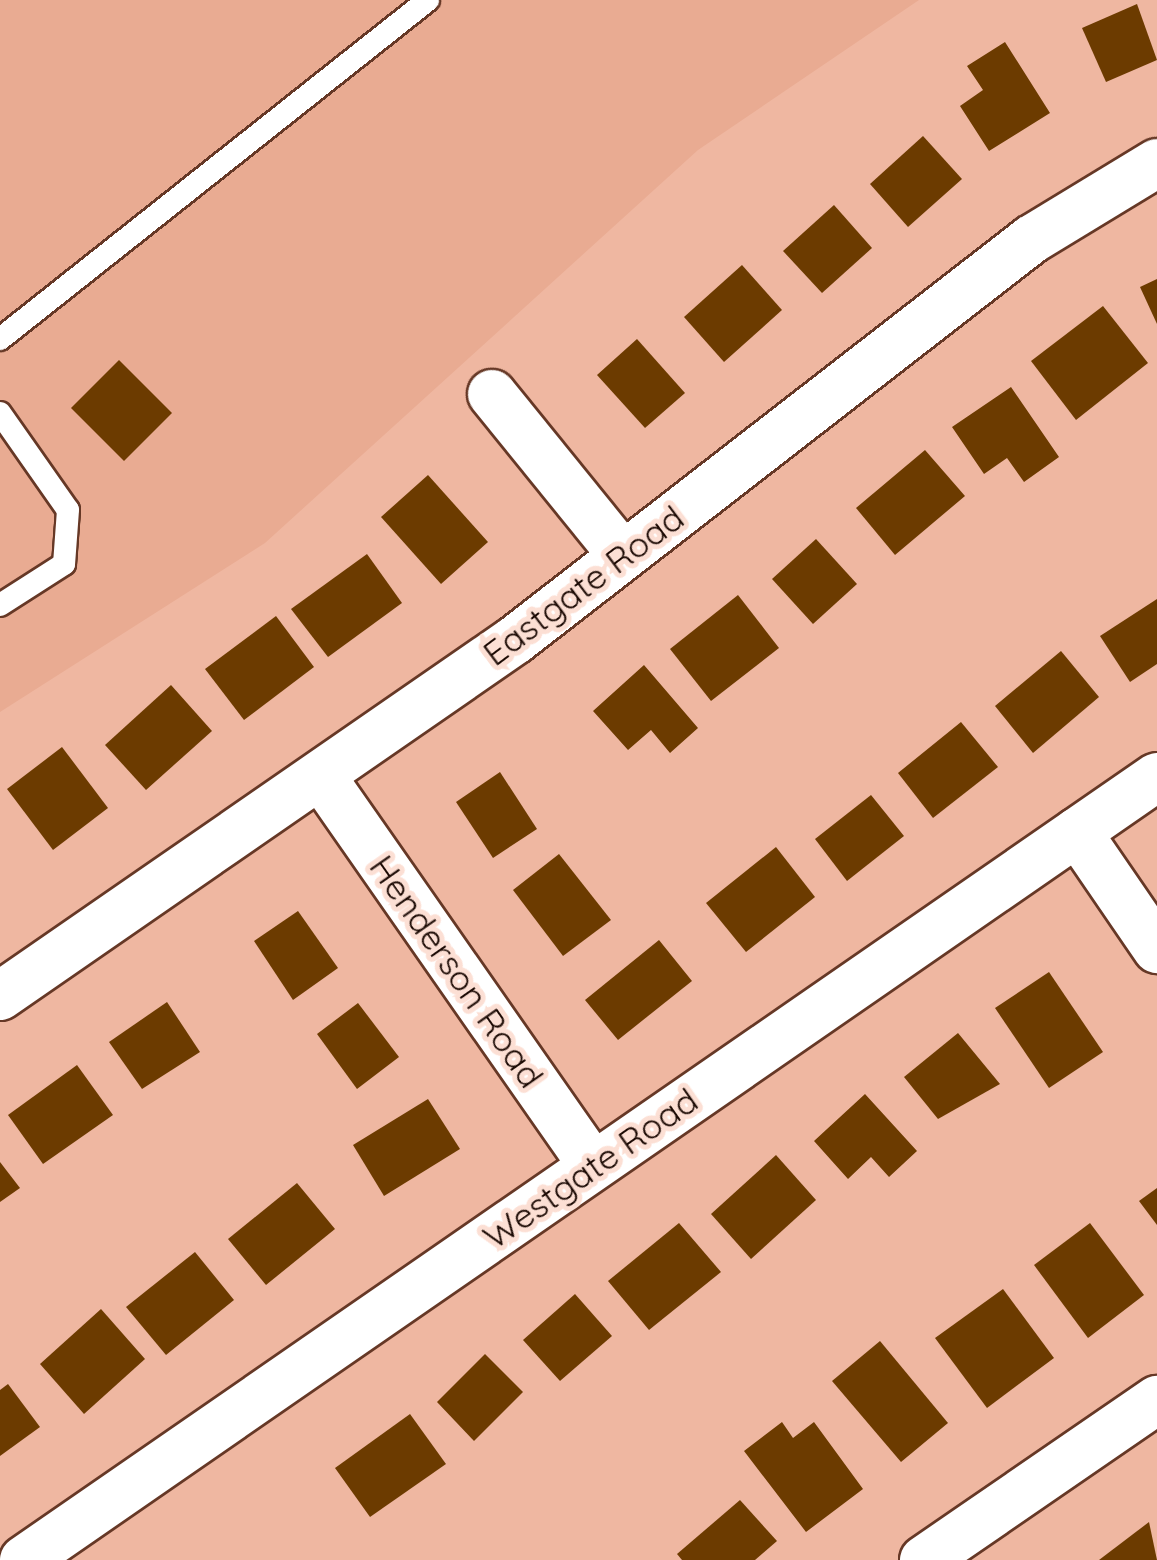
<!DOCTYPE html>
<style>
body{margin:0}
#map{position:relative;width:1157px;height:1560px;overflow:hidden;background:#efb7a1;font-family:Quicksand,sans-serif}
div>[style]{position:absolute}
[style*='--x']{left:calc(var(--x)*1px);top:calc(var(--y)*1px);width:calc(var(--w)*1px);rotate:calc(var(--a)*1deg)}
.built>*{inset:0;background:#e9ab92}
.building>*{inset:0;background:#6c3b00}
.roads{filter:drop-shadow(2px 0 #663826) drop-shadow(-2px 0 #663826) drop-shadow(0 2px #663826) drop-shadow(0 -2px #663826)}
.lane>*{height:22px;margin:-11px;padding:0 11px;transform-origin:11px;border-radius:11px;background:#fff}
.street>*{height:48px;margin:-24px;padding:0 24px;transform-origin:24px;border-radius:24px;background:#fff}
span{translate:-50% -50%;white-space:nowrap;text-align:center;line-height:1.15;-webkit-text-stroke:10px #fcdfd4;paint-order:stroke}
.street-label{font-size:35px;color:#1c0a04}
</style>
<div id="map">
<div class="built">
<div style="clip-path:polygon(0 0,919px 0,698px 150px,265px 543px,0 712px)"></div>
</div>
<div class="building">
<div style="clip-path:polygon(1137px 4px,1157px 60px,1106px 82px,1082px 28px)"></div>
<div style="clip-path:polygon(1005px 42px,1050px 113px,989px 151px,960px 106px,983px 90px,967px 66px)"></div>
<div style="clip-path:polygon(923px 136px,962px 179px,908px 227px,870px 184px)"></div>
<div style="clip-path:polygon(834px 205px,872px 248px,822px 293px,783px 251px)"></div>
<div style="clip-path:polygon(742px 265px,782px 310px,724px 362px,684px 317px)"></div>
<div style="clip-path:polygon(1157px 279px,1157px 324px,1140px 287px)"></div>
<div style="clip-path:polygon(1103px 306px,1148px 363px,1076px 420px,1031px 361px)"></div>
<div style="clip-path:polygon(637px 339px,685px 393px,645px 428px,597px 375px)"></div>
<div style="clip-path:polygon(119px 360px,172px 413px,124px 461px,71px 408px)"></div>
<div style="clip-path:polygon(1011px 387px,1059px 457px,1024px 482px,1007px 458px,984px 474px,952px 427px)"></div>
<div style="clip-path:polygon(925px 450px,965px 496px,895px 555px,856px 508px)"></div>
<div style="clip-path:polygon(428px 475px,488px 542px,441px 584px,381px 517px)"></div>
<div style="clip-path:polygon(816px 539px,857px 584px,813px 624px,772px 579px)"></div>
<div style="clip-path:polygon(367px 554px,402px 603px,328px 657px,291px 609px)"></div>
<div style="clip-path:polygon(738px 595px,779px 648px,711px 701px,670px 649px)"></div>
<div style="clip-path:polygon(1157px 599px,1157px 664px,1130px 682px,1100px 636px)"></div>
<div style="clip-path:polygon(276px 616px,314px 667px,244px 720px,205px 669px)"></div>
<div style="clip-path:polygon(1061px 651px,1099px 697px,1033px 753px,995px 706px)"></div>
<div style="clip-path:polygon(644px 665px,698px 728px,670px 753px,651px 730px,628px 750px,593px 711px)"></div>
<div style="clip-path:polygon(171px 685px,212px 731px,146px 790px,105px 745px)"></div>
<div style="clip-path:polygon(961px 722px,998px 767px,933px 818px,898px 773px)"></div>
<div style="clip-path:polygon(62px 747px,108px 808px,53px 850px,7px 789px)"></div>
<div style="clip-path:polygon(500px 772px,537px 829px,493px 858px,456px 802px)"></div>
<div style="clip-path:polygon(871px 795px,904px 836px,847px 881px,815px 839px)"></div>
<div style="clip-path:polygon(776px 847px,815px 897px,746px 952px,706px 903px)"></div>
<div style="clip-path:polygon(559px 854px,611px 920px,563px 956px,513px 890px)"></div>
<div style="clip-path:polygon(298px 911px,338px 968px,293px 1000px,254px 941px)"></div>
<div style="clip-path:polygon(659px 940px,692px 981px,618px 1040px,585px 1000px)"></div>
<div style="clip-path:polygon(1049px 972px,1103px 1052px,1049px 1088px,995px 1008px)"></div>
<div style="clip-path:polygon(167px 1002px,200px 1052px,142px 1089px,109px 1042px)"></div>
<div style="clip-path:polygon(358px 1003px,399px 1057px,357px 1089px,317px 1034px)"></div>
<div style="clip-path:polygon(958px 1033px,1000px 1084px,938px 1119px,904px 1077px)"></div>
<div style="clip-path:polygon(77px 1065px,113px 1115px,43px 1164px,8px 1115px)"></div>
<div style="clip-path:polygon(865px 1094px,917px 1151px,889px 1177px,871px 1157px,848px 1179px,814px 1141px)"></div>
<div style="clip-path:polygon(428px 1099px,460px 1149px,384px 1196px,353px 1145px)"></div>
<div style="clip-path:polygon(776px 1155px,816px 1200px,751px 1259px,711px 1214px)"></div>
<div style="clip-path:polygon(0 1162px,20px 1188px,0 1202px)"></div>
<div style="clip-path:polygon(297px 1183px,335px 1229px,266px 1285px,228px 1239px)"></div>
<div style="clip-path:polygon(1157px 1188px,1157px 1225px,1139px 1201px)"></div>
<div style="clip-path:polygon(679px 1223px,721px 1272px,649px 1330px,608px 1281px)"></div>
<div style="clip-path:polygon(1090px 1223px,1144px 1295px,1088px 1338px,1034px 1265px)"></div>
<div style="clip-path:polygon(195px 1252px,234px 1300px,166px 1355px,126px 1307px)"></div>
<div style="clip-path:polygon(1003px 1289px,1054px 1358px,987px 1408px,935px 1338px)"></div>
<div style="clip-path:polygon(575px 1294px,612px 1336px,560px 1381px,523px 1340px)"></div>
<div style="clip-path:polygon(101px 1309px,145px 1359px,84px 1414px,40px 1364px)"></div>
<div style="clip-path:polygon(880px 1341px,948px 1423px,901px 1462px,832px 1381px)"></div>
<div style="clip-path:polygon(485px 1354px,523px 1392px,474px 1441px,437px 1402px)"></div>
<div style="clip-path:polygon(8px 1384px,40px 1427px,0 1456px,0 1390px)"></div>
<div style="clip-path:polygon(410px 1414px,446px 1464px,370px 1517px,335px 1468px)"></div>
<div style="clip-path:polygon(782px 1422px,793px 1438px,814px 1422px,863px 1489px,806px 1532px,744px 1451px)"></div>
<div style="clip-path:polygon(740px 1500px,777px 1541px,755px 1560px,682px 1560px,677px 1554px)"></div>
<div style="clip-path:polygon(1149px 1522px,1157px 1560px,1099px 1560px)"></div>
</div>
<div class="roads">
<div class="lane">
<div style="--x:0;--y:339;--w:546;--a:-38.38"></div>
<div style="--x:0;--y:413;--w:118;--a:55"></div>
<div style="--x:68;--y:510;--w:54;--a:94.2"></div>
<div style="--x:64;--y:564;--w:76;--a:147.4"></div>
</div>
<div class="street">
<div style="--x:492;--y:394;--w:208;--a:51"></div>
<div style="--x:321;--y:776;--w:475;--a:55.1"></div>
<div style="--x:1077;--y:832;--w:142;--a:55.6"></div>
<div style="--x:0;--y:996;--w:626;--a:-34.65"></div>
<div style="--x:515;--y:640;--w:654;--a:-37.8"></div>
<div style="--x:1032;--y:239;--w:146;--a:-31.3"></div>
<div style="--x:24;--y:1560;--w:1377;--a:-34.65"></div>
<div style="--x:924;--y:1560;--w:283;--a:-34.5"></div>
</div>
</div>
<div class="street-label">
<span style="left:583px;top:585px;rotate:-37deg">Eastgate Road</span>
<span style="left:457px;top:971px;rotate:55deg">Henderson Road</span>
<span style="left:590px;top:1168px;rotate:-35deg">Westgate Road</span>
</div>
</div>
